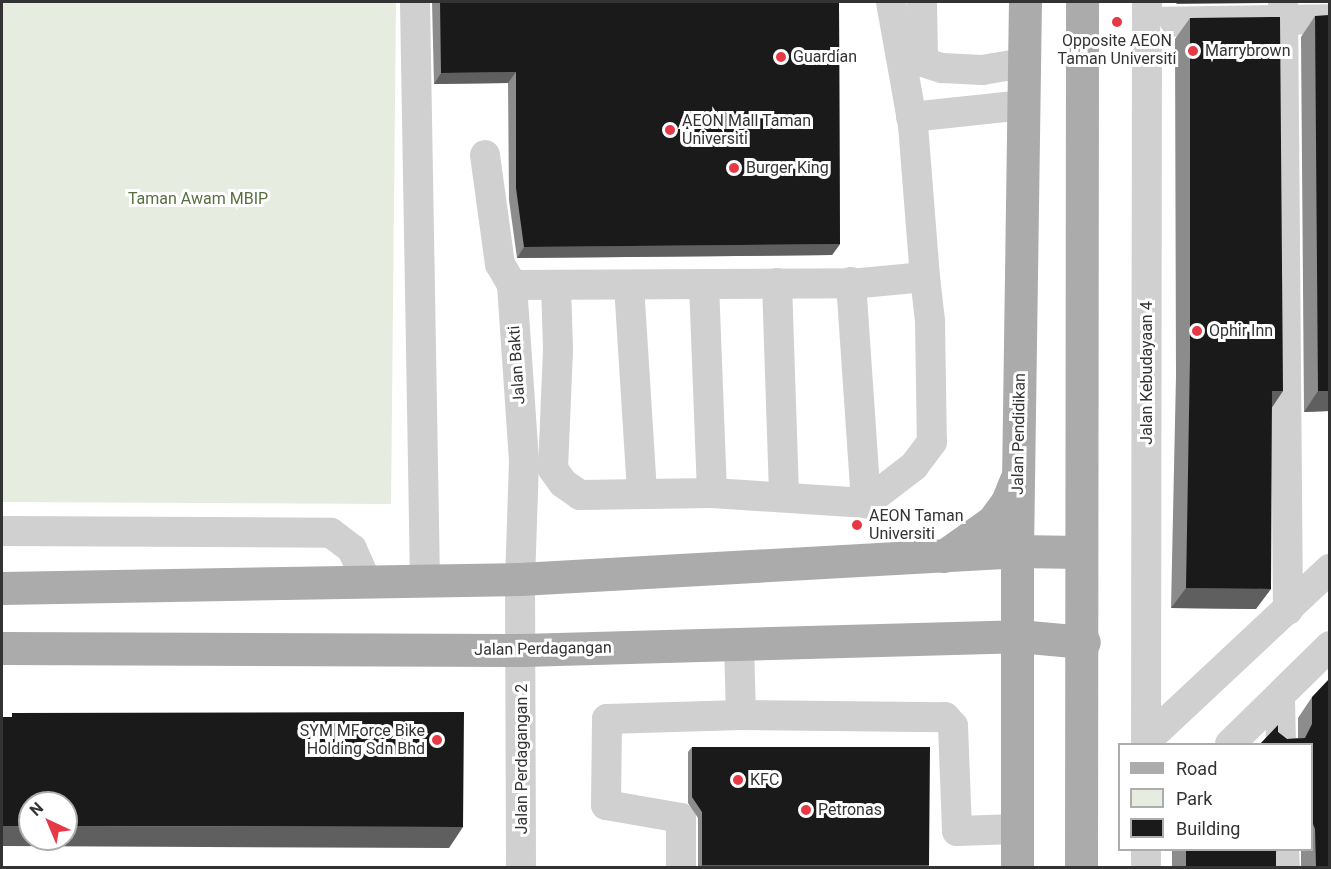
<!DOCTYPE html>
<style>
body{margin:0}
#map{position:relative;width:1331px;height:869px;overflow:hidden;background:#fff;font-family:Roboto,sans-serif}
div>[style]{position:absolute}
[style*='--x']{left:calc(var(--x)*1px);top:calc(var(--y)*1px);width:calc(var(--w)*1px);rotate:calc(var(--a)*1deg)}
.green>*{inset:0;background:#e6ecdf}
.minor>*{height:30px;margin:-15px;padding:0 15px;transform-origin:15px;border-radius:15px;background:#d0d0d0}
.major>*{height:33px;margin:-16.5px;padding:0 16.5px;transform-origin:16.5px;border-radius:16.5px;background:#ababab}
.wall>*{inset:0;background:#8c8c8c}
.shaded-wall>*{inset:0;background:#5f5f5f}
.building>*{inset:0;background:#1a1a1a}
.dots>*{width:16px;height:16px;translate:-50% -50%;box-sizing:border-box;border:3px solid #fff;border-radius:50%}
span{translate:-50% -50%;white-space:nowrap;text-align:center;line-height:1.15;-webkit-text-stroke:6px #fff;paint-order:stroke}
.poi-label{font-size:16px;color:#333}
.left{translate:0 -50%;text-align:left}
.right{translate:-100% -50%;text-align:right}
.park-label{font-size:16px;color:#56703f}
.street-label{font-size:16px;color:#333}
.frame{position:absolute;inset:0;border:3px solid #333;pointer-events:none}
.legend{position:absolute;left:1118px;top:743px;width:195px;height:108px;box-sizing:border-box;background:#fff;border:2px solid #adadad;margin:0;padding:8px 10px;list-style:none;font-size:18px;color:#333}
.legend li{display:flex;align-items:center;gap:12px;height:30px}
.legend b{width:30px;border:2px solid #adadad}
.north{position:absolute;left:18px;top:791px;width:60px;height:60px;box-sizing:border-box;background:#fff;border:2px solid #adadad;border-radius:50%;rotate:316deg;font-size:16px;font-weight:700;line-height:24px;text-align:center;color:#333}
.north::after{content:'';display:block;margin:auto;width:21px;height:27px;background:#e63946;clip-path:polygon(50% 0,100% 100%,50% 72%,0 100%)}
</style>
<div id="map">
<div class="green">
<div style="clip-path:polygon(2px 2px,396px 2px,391px 504px,2px 502px)"></div>
</div>
<div class="minor">
<div style="--x:415;--y:2;--w:579;--a:89.01"></div>
<div style="--x:891;--y:2;--w:125;--a:79.9"></div>
<div style="--x:913;--y:125;--w:152;--a:85.5"></div>
<div style="--x:922;--y:2;--w:60;--a:89"></div>
<div style="--x:923;--y:62;--w:20;--a:18"></div>
<div style="--x:942;--y:68;--w:40;--a:2.9"></div>
<div style="--x:982;--y:70;--w:43;--a:-9.5"></div>
<div style="--x:1283;--y:2;--w:608;--a:89.53"></div>
<div style="--x:1147;--y:22;--w:183;--a:-0.9"></div>
<div style="--x:911;--y:117;--w:114;--a:-6.1"></div>
<div style="--x:485;--y:155;--w:110;--a:82.2"></div>
<div style="--x:500;--y:264;--w:24;--a:60"></div>
<div style="--x:512;--y:285;--w:176;--a:86.1"></div>
<div style="--x:524;--y:461;--w:118;--a:91.9"></div>
<div style="--x:520;--y:579;--w:289;--a:89.8"></div>
<div style="--x:851;--y:282;--w:222;--a:86.1"></div>
<div style="--x:777;--y:283;--w:214;--a:88.1"></div>
<div style="--x:704;--y:284;--w:209;--a:87.8"></div>
<div style="--x:512;--y:285;--w:349;--a:-0.3"></div>
<div style="--x:861;--y:283;--w:64;--a:-5.4"></div>
<div style="--x:925;--y:277;--w:44;--a:83.5"></div>
<div style="--x:930;--y:321;--w:121;--a:89.1"></div>
<div style="--x:932;--y:442;--w:30;--a:127"></div>
<div style="--x:914;--y:466;--w:61;--a:142.4"></div>
<div style="--x:866;--y:503;--w:154;--a:-176.3"></div>
<div style="--x:712;--y:493;--w:132;--a:179.1"></div>
<div style="--x:580;--y:495;--w:21;--a:-145"></div>
<div style="--x:563;--y:483;--w:17;--a:-126"></div>
<div style="--x:553;--y:469;--w:120;--a:-87.6"></div>
<div style="--x:558;--y:349;--w:64;--a:-91.8"></div>
<div style="--x:629;--y:285;--w:209;--a:86.4"></div>
<div style="--x:2;--y:531;--w:329;--a:0.3"></div>
<div style="--x:331;--y:533;--w:26;--a:37"></div>
<div style="--x:352;--y:549;--w:36;--a:66"></div>
<div style="--x:739;--y:644;--w:71;--a:88.4"></div>
<div style="--x:741;--y:715;--w:204;--a:0.6"></div>
<div style="--x:945;--y:717;--w:12;--a:48"></div>
<div style="--x:953;--y:726;--w:105;--a:87.8"></div>
<div style="--x:957;--y:831;--w:60;--a:-1.9"></div>
<div style="--x:1280;--y:698;--w:46;--a:88.8"></div>
<div style="--x:1146;--y:741;--w:252;--a:-43.1"></div>
<div style="--x:1146;--y:744;--w:742;--a:-89.92"></div>
<div style="--x:1230;--y:744;--w:140;--a:-44.4"></div>
<div style="--x:1284;--y:850;--w:18;--a:87"></div>
<div style="--x:681;--y:868;--w:50;--a:-90"></div>
<div style="--x:681;--y:818;--w:76;--a:-170.2"></div>
<div style="--x:606;--y:805;--w:86;--a:-89.3"></div>
<div style="--x:607;--y:719;--w:134;--a:-1.7"></div>
<div style="--x:1146;--y:868;--w:18;--a:-90"></div>
</div>
<div class="major">
<div style="--x:944;--y:556;--w:60;--a:-35.5"></div>
<div style="--x:993;--y:521;--w:24;--a:-54"></div>
<div style="--x:1007;--y:502;--w:24;--a:-68"></div>
<div style="--x:2;--y:588;--w:518;--a:-1"></div>
<div style="--x:520;--y:579;--w:498;--a:-3.2"></div>
<div style="--x:1017;--y:551;--w:64;--a:0.9"></div>
<div style="--x:2;--y:648;--w:520;--a:0.22"></div>
<div style="--x:522;--y:650;--w:496;--a:-1.6"></div>
<div style="--x:1018;--y:636;--w:66;--a:5.2"></div>
<div style="--x:1017;--y:868;--w:317;--a:-90"></div>
<div style="--x:1017;--y:551;--w:549;--a:-89.17"></div>
<div style="--x:1081;--y:868;--w:866;--a:-89.93"></div>
</div>
<div class="wall">
<div style="clip-path:polygon(432px 2px,839px 2px,840px 244px,832px 255px,517px 258px,509px 200px,508px 83px,434px 84px)"></div>
<div style="clip-path:polygon(1315px 16px,1329px 411px,1304px 412px,1301px 37px)"></div>
<div style="clip-path:polygon(1190px 18px,1272px 407px,1256px 609px,1171px 608px,1176px 376px,1175px 39px)"></div>
<div style="clip-path:polygon(1312px 697px,1329px 867px,1301px 867px,1301px 849px,1311px 849px,1311px 744px,1260px 744px,1278px 732px,1287px 739px,1298px 738px,1298px 718px)"></div>
<div style="clip-path:polygon(692px 747px,929px 865px,928px 867px,698px 867px,698px 818px,688px 803px,688px 752px)"></div>
<div style="clip-path:polygon(1172px 849px,1278px 849px,1276px 852px,1276px 867px,1172px 867px)"></div>
</div>
<div class="shaded-wall">
<div style="clip-path:polygon(1178px 2px,1267px 2px,1266px 3px,1176px 4px)"></div>
<div style="clip-path:polygon(516px 72px,508px 83px,434px 84px,441px 73px)"></div>
<div style="clip-path:polygon(840px 244px,832px 255px,517px 258px,524px 247px)"></div>
<div style="clip-path:polygon(1272px 391px,1283px 391px,1269px 412px)"></div>
<div style="clip-path:polygon(1318px 391px,1329px 391px,1329px 411px,1304px 412px)"></div>
<div style="clip-path:polygon(1186px 588px,1271px 589px,1256px 609px,1171px 608px)"></div>
<div style="clip-path:polygon(2px 826px,30px 826px,30px 839px,66px 839px,66px 826px,463px 827px,449px 848px,2px 846px)"></div>
<div style="clip-path:polygon(702px 865px,929px 865px,928px 867px,700px 867px)"></div>
</div>
<div class="building">
<div style="clip-path:polygon(440px 2px,839px 2px,840px 244px,524px 247px,516px 188px,516px 72px,441px 73px)"></div>
<div style="clip-path:polygon(1329px 15px,1329px 391px,1318px 391px,1315px 16px)"></div>
<div style="clip-path:polygon(1280px 17px,1283px 391px,1272px 391px,1271px 589px,1186px 588px,1190px 356px,1190px 18px)"></div>
<div style="clip-path:polygon(1329px 679px,1329px 867px,1316px 867px,1315px 829px,1311px 819px,1311px 744px,1260px 744px,1278px 725px,1278px 732px,1287px 739px,1305px 738px,1312px 724px,1312px 697px)"></div>
<div style="clip-path:polygon(464px 712px,463px 827px,66px 826px,66px 803px,30px 803px,30px 826px,2px 826px,2px 717px,12px 717px,12px 713px)"></div>
<div style="clip-path:polygon(692px 747px,930px 747px,929px 865px,702px 865px,702px 812px,692px 797px)"></div>
<div style="clip-path:polygon(1186px 849px,1276px 849px,1276px 867px,1186px 867px)"></div>
</div>
<div class="dots">
<div style="left:1117px;top:22px;background:#e63946"></div>
<div style="left:1193px;top:51px;background:#e63946"></div>
<div style="left:781px;top:57px;background:#e63946"></div>
<div style="left:670px;top:130px;background:#e63946"></div>
<div style="left:734px;top:168px;background:#e63946"></div>
<div style="left:1197px;top:331px;background:#e63946"></div>
<div style="left:857px;top:525px;background:#e63946"></div>
<div style="left:437px;top:740px;background:#e63946"></div>
<div style="left:738px;top:780px;background:#e63946"></div>
<div style="left:806px;top:810px;background:#e63946"></div>
</div>
<div class="poi-label">
<span style="left:1117px;top:50px">Opposite AEON<br>Taman Universiti</span>
<span class="left" style="left:1205px;top:51px">Marrybrown</span>
<span class="left" style="left:793px;top:57px">Guardian</span>
<span class="left" style="left:682px;top:130px">AEON Mall Taman<br>Universiti</span>
<span class="left" style="left:746px;top:168px">Burger King</span>
<span class="left" style="left:1209px;top:331px">Ophir Inn</span>
<span class="left" style="left:869px;top:525px">AEON Taman<br>Universiti</span>
<span class="right" style="left:425px;top:740px">SYM MForce Bike<br>Holding Sdn Bhd</span>
<span class="left" style="left:750px;top:780px">KFC</span>
<span class="left" style="left:818px;top:810px">Petronas</span>
</div>
<div class="park-label">
<span style="left:198px;top:199px">Taman Awam MBIP</span>
</div>
<div class="street-label">
<span style="left:517px;top:365px;rotate:-94deg">Jalan Bakti</span>
<span style="left:1147px;top:373px;rotate:-90deg">Jalan Kebudayaan 4</span>
<span style="left:1019px;top:434px;rotate:-89deg">Jalan Pendidikan</span>
<span style="left:543px;top:649px;rotate:-1deg">Jalan Perdagangan</span>
<span style="left:522px;top:759px;rotate:-90deg">Jalan Perdagangan 2</span>
</div>
<div class="frame"></div>
<ul class="legend">
<li><b style="height:8px;background:#ababab"></b>Road</li>
<li><b style="height:16px;background:#e6ecdf"></b>Park</li>
<li><b style="height:16px;background:#1a1a1a"></b>Building</li>
</ul>
<div class="north">N</div>
</div>
